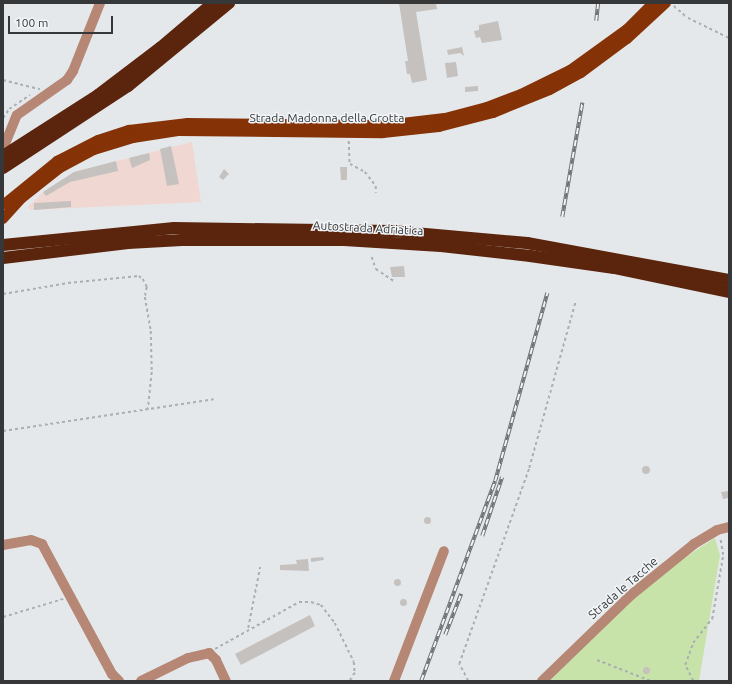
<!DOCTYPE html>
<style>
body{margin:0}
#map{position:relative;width:732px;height:684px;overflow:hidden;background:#e5e8eb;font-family:Ubuntu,sans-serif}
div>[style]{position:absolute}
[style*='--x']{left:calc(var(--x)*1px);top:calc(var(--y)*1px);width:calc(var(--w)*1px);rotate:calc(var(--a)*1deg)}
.commercial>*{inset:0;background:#f1d7d1}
.green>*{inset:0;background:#c7e3aa}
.building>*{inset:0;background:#c5c1bf}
.round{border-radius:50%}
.path>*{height:1.5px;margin-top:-0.75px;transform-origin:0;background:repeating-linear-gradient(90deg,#acafb1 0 3px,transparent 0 6px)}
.minor>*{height:10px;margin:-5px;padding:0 5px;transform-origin:5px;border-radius:5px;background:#b68774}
.major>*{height:10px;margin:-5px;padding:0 5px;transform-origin:5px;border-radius:5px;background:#843206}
.highway>*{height:12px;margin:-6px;padding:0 6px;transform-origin:6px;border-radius:6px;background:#5b250d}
.rail>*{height:3.5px;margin-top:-1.75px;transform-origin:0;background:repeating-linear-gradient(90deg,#f2f5f8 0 6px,#6f7273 0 12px);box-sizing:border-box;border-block:1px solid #6f7273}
span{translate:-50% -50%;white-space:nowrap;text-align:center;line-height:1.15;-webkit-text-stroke:3px #f2f5f8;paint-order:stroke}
.street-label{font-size:12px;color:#353738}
.frame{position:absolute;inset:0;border:4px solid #353738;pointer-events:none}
.scale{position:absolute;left:8px;top:16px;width:105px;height:18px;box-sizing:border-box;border:2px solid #353738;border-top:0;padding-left:5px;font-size:12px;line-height:14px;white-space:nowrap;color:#353738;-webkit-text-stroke:3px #f2f5f8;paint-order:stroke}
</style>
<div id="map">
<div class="commercial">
<div style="clip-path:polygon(192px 142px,201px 202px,30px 210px,28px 207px,43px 192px,74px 172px)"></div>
</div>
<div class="green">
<div style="clip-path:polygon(715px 538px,720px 555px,699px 681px,542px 681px,667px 569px)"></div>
</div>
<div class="building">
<div style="clip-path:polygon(399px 3px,436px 3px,437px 9px,416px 12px,427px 80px,412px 83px,410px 74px,407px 74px,405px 61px,408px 61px)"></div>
<div style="clip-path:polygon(498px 21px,502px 40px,482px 43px,480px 37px,476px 38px,474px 31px,479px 30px,479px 25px)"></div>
<div style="clip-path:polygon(462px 47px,464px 56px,460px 53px,448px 55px,447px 50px)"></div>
<div style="clip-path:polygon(456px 62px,458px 76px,447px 78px,445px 63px)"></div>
<div style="clip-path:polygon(478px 86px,478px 91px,465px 92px,465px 87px)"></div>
<div style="clip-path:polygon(171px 146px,179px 184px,167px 186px,160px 149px)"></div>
<div style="clip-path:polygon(149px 153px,150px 160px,132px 168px,129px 158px)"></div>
<div style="clip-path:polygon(116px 161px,118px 171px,70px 182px,46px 196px,43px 192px,74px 172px)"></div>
<div style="clip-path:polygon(340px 167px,347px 167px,347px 180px,341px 180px)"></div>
<div style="clip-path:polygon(224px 169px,229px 174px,223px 180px,219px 177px)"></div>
<div style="clip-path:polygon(71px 201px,71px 207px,34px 210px,34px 203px)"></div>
<div style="clip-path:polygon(404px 266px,405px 277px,392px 277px,390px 267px)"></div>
<div class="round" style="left:642px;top:466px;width:8px;height:8px"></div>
<div style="clip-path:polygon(728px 491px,729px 498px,723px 499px,721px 492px)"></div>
<div class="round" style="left:423.5px;top:516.5px;width:7px;height:7px"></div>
<div style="clip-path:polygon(323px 557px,324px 560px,311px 562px,311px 558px)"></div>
<div style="clip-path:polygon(308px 559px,309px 571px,280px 570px,280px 565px,297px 564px,296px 560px)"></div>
<div class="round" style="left:393.5px;top:578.5px;width:7px;height:7px"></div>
<div class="round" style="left:399.5px;top:598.5px;width:7px;height:7px"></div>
<div style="clip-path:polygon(310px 615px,315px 626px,241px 665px,235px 654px)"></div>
<div class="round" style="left:642.5px;top:666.5px;width:7px;height:7px"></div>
</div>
<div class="path">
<div style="--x:674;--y:6;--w:18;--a:41"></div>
<div style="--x:688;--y:18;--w:46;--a:26"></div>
<div style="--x:3;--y:80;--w:38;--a:14"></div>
<div style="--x:3;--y:118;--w:11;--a:-56"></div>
<div style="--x:9;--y:109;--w:25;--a:-34"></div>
<div style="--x:349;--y:141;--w:23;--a:88"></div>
<div style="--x:350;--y:164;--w:17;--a:28"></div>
<div style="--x:365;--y:172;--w:18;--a:52"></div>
<div style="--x:376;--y:186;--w:7;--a:90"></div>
<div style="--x:372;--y:257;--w:13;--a:72"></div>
<div style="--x:376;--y:269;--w:23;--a:34"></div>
<div style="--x:3;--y:294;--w:66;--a:-9.6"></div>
<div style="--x:68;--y:283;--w:71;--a:-5.6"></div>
<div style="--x:139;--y:276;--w:5;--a:37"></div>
<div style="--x:143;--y:279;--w:9;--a:63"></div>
<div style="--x:147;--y:287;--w:10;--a:101"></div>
<div style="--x:145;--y:297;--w:35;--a:80"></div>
<div style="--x:151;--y:331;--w:41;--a:88.6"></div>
<div style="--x:152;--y:372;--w:38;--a:96"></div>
<div style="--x:3;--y:431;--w:213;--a:-8.6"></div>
<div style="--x:3;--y:617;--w:63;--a:-16.7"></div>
<div style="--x:248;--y:628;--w:62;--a:-78.9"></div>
<div style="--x:215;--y:649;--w:96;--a:-29.2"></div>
<div style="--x:299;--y:602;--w:12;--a:0"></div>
<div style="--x:311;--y:602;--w:10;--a:17"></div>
<div style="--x:321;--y:605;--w:23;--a:52"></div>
<div style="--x:335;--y:623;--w:43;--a:64"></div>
<div style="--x:354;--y:662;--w:11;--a:85"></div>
<div style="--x:355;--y:673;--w:9;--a:122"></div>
<div style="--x:597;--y:660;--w:58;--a:21.3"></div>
<div style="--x:468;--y:681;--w:19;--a:-118"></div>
<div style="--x:459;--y:664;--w:208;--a:-70.3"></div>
<div style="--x:529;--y:468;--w:174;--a:-74.4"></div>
<div style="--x:693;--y:681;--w:18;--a:-117"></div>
<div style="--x:685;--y:665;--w:23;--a:-70"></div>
<div style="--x:693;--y:643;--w:31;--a:-52"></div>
<div style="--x:712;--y:619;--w:65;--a:-80.2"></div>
<div style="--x:723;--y:555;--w:17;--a:-100"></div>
</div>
<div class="minor">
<div style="--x:5;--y:144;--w:31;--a:-68"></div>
<div style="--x:17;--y:115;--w:61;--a:-35"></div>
<div style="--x:67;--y:80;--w:11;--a:-56"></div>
<div style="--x:73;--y:71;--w:73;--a:-68.3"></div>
<div style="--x:3;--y:545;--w:28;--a:-10"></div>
<div style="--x:31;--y:540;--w:12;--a:20"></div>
<div style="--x:42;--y:544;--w:148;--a:61.7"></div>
<div style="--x:112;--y:674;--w:10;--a:45"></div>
<div style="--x:141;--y:681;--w:52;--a:-26.1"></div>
<div style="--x:188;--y:658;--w:22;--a:-13"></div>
<div style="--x:209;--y:653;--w:10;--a:45"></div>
<div style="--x:216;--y:660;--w:23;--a:65"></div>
<div style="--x:394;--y:681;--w:139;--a:-69"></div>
<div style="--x:542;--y:681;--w:124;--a:-44"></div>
<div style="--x:631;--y:595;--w:81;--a:-39"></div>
<div style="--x:694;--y:544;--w:27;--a:-31"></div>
<div style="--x:717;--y:530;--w:12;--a:-14"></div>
</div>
<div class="major">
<div style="--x:3;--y:205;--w:70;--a:-39.2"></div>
<div style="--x:57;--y:161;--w:46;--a:-27.1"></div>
<div style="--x:98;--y:140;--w:33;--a:-18"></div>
<div style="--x:129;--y:130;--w:59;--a:-6.8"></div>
<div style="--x:188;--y:123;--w:197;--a:0.6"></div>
<div style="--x:385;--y:125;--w:60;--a:-6.7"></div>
<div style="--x:445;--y:118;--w:43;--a:-14.7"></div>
<div style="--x:487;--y:107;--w:36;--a:-21"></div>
<div style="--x:521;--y:94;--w:55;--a:-26.1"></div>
<div style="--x:570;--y:70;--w:70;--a:-35.7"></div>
<div style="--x:627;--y:29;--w:37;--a:-45"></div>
<div style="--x:3;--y:219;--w:28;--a:-48"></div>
<div style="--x:22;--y:198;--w:48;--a:-38.3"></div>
<div style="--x:60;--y:168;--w:38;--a:-28"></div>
<div style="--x:94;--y:150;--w:41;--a:-17.1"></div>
<div style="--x:133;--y:138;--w:47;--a:-8.7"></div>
<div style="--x:179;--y:131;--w:204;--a:0.6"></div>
<div style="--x:383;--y:133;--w:56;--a:-6.1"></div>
<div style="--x:439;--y:127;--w:56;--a:-14.5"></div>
<div style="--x:493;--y:113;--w:61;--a:-22"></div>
<div style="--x:550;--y:90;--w:35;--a:-29"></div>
<div style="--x:581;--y:73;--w:57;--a:-36.5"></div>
<div style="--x:627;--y:39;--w:53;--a:-42.7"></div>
</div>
<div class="highway">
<div style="--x:3;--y:156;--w:113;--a:-32.7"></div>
<div style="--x:98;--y:95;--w:78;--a:-37.2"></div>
<div style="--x:160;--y:48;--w:70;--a:-40.3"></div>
<div style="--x:3;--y:168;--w:149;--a:-33.3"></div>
<div style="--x:128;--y:86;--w:131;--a:-39.4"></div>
<div style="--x:3;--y:245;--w:172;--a:-5.7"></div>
<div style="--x:174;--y:228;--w:218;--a:0.8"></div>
<div style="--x:392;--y:231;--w:136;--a:5.1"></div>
<div style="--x:527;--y:243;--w:205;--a:10.4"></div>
<div style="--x:3;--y:258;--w:126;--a:-6.8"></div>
<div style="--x:128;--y:243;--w:54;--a:-3.2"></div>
<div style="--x:182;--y:240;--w:162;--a:0"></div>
<div style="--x:344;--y:240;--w:97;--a:3.5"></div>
<div style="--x:441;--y:246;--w:90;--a:6.4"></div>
<div style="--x:530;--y:256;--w:85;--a:8.1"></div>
<div style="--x:614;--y:268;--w:117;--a:11.8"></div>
</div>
<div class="rail">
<div style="--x:596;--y:21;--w:18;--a:-84"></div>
<div style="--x:562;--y:217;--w:116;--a:-80"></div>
<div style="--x:482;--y:536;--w:62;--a:-71.3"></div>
<div style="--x:445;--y:635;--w:44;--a:-68.7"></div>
<div style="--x:421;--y:681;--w:213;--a:-69.7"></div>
<div style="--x:495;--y:481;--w:195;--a:-74.5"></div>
</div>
<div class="street-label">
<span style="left:327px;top:118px">Strada Madonna della Grotta</span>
<span style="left:368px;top:228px;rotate:3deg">Autostrada Adriatica</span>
<span style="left:623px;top:588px;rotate:-41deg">Strada le Tacche</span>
</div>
<div class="frame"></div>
<div class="scale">100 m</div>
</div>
